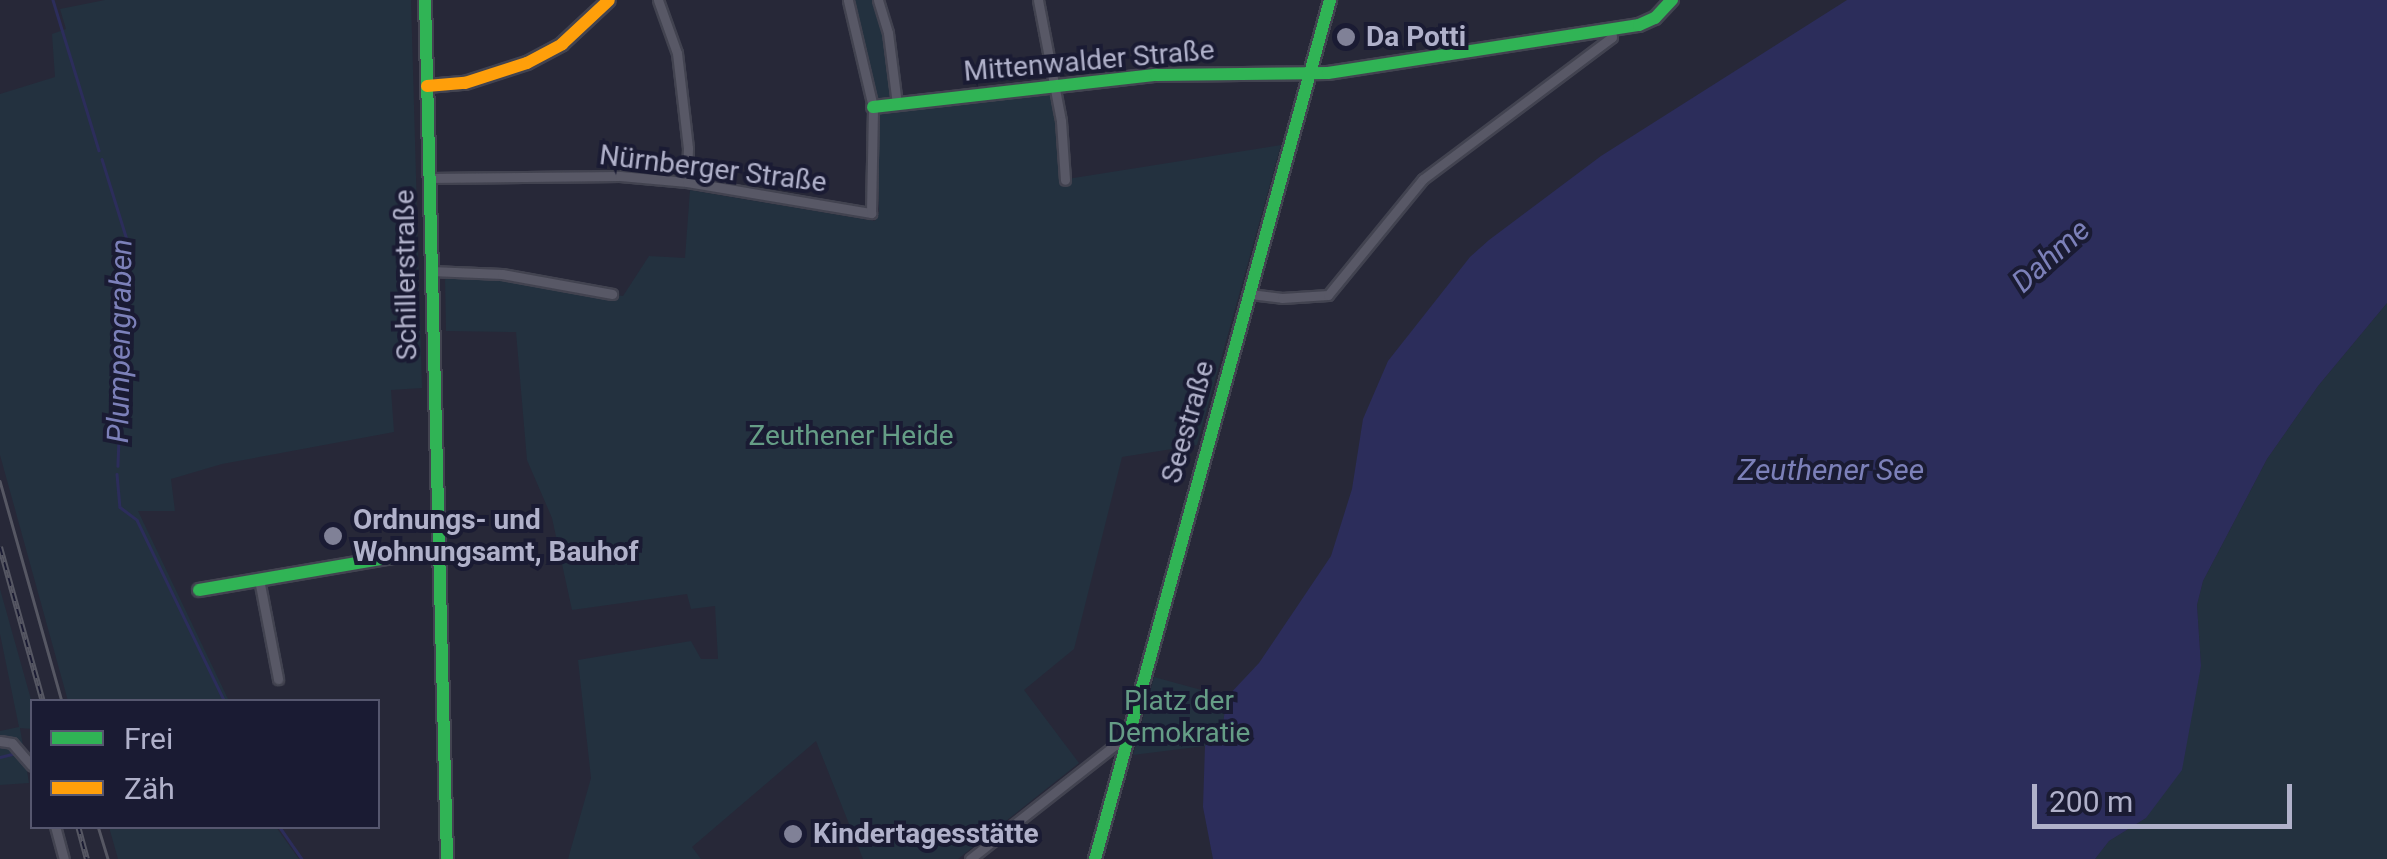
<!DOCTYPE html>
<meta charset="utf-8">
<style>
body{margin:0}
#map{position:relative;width:2387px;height:859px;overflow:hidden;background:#272838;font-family:Roboto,sans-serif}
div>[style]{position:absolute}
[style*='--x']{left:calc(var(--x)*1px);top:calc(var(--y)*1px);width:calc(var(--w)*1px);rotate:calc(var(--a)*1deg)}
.green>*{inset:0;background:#23313f}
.water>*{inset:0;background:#2c2d5b}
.stream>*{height:2.5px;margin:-1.25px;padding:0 1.25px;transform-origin:1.25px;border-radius:1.25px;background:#2c2d5b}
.roads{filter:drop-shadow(2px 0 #424350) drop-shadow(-2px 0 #424350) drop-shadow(0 2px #424350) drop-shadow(0 -2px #424350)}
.street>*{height:9px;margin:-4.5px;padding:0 4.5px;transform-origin:4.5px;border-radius:4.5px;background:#585866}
.fast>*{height:12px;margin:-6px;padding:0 6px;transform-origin:6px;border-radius:6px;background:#30b455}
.slow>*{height:12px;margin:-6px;padding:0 6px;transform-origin:6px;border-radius:6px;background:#ff9f0a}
.tram>*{height:2.5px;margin:-1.25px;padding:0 1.25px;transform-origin:1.25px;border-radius:1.25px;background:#565763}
.rail>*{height:6px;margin-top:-3px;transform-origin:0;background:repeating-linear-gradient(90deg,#1a1b33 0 8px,#565763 0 16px);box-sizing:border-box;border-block:2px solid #565763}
.dots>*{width:28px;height:28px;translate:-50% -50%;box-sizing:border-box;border:5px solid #1a1b33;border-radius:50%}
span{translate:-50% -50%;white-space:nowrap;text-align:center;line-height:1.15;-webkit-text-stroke:8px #1a1b33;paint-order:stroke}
.poi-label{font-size:28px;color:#b0b1ca;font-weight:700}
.left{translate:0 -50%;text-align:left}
.street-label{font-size:28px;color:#b0b1ca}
.park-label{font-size:28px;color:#659d86}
.water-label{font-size:30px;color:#7c80b9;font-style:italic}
.legend{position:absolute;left:30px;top:699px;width:350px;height:130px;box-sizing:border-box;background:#1a1b33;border:2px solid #56576f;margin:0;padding:12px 18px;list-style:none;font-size:30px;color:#b0b1ca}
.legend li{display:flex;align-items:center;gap:20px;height:50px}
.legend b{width:50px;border:2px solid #56576f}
.scale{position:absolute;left:2032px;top:784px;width:260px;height:45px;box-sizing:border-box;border:5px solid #b0b1ca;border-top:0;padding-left:12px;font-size:30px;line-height:35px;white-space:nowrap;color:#b0b1ca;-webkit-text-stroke:8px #1a1b33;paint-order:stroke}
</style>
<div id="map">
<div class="green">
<div style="clip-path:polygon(105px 0,411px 0,422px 388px,391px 390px,394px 432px,222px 464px,171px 479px,175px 511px,138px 511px,229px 701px,68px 701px,0 455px,0 94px,55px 77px,52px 34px,66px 29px,60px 9px)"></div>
<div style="clip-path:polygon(851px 0,874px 0,885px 35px,892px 100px,876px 101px)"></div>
<div style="clip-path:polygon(1052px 93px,1061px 180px,1281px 145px,1197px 445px,1122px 457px,1074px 649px,1024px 690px,1079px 763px,958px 859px,863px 859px,816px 741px,692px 847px,701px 859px,568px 859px,591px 778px,578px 660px,691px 641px,701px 659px,718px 659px,715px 606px,691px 609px,687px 594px,572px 610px,552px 518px,527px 460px,516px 332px,446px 331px,445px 276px,491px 277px,623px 296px,649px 256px,685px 258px,690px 190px,875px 221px,879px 212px,879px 112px)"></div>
<div style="clip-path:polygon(2387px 303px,2387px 859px,2095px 859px,2109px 841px,2146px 818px,2201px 666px,2197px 605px,2203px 581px,2267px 459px,2318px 386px)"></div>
<div style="clip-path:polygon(0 589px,32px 703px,32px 729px,20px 728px,29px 783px,0 785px,0 731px,19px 727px,0 634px)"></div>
<div style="clip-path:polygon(1154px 677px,1227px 697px,1223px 723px,1205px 746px,1133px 755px)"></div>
<div style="clip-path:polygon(109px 827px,276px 827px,299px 859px,118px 859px)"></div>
</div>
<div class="water">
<div style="clip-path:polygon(1847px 0,2387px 0,2387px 303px,2318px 386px,2267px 459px,2203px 581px,2197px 605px,2201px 666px,2182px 770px,2146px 818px,2109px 841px,2095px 859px,1213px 859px,1203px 807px,1205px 746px,1223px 723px,1227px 697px,1259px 663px,1331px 556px,1352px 489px,1363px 419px,1388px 361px,1470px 257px,1489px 240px,1601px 156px)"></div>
</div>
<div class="stream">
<div style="--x:53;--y:0;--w:157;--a:73"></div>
<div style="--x:102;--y:159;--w:85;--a:72.8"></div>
<div style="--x:127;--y:240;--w:226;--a:92.3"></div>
<div style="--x:117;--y:474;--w:33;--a:85"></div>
<div style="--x:120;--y:507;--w:21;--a:37"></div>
<div style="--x:137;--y:520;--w:202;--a:64.2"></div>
<div style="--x:0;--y:757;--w:16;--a:-14"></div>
<div style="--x:279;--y:826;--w:40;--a:55.1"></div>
</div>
<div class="roads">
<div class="street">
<div style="--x:658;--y:0;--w:56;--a:70.3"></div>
<div style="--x:677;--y:53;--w:96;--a:83.4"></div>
<div style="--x:688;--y:148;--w:34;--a:92"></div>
<div style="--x:878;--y:0;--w:34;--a:73"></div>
<div style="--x:888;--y:33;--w:72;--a:82.8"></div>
<div style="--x:1038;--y:0;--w:123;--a:79.2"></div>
<div style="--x:1061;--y:121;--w:59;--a:86.1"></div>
<div style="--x:429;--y:178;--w:191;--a:-0.6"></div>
<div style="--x:620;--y:176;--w:67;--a:5.1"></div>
<div style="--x:687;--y:182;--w:187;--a:9.6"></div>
<div style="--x:871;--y:213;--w:106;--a:-88.9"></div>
<div style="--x:873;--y:107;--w:110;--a:-103.2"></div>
<div style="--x:431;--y:271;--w:71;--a:2.4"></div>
<div style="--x:502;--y:274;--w:112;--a:10.3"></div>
<div style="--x:1250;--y:294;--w:32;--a:7"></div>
<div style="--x:1282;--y:298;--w:46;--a:-3.7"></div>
<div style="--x:1328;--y:295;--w:150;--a:-50.7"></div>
<div style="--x:1423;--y:179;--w:236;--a:-36.9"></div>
<div style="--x:1612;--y:37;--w:7;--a:-98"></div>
<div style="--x:259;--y:579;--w:102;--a:79.2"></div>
<div style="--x:0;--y:741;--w:12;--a:9"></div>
<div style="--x:12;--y:743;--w:30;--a:49"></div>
<div style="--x:55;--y:826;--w:34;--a:75"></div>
<div style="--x:970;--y:859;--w:184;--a:-38.2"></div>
<div style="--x:1115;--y:745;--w:9;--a:0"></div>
</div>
<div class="fast">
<div style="--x:425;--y:0;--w:859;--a:88.53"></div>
<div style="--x:873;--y:107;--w:285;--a:-6.5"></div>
<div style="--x:1156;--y:75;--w:172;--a:-0.7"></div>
<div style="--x:1328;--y:73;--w:315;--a:-8.8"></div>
<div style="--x:1639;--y:25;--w:17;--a:-24"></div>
<div style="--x:1655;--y:18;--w:25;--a:-47"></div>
<div style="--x:199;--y:590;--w:242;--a:-9.7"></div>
<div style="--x:1095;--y:859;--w:891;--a:-74.7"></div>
</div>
<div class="slow">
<div style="--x:427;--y:86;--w:38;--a:-5"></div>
<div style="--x:465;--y:83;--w:65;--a:-17.9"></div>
<div style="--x:527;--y:63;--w:40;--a:-28"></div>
<div style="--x:562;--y:44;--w:64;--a:-43.1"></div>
</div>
</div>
<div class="tram">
<div style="--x:0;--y:481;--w:230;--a:74.3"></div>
<div style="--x:98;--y:826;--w:34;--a:73"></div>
</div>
<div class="rail">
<div style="--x:0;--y:547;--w:161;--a:74.5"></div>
<div style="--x:78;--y:826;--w:34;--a:75"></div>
</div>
<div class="dots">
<div style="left:1346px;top:37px;background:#808197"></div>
<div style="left:333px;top:536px;background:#808197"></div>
<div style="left:793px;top:834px;background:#808197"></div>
</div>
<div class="poi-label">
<span class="left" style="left:1366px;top:37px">Da Potti</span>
<span class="left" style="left:353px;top:536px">Ordnungs- und<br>Wohnungsamt, Bauhof</span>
<span class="left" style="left:813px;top:834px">Kindertagesstätte</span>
</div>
<div class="street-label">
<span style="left:1089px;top:61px;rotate:-5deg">Mittenwalder Straße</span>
<span style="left:713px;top:169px;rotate:7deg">Nürnberger Straße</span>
<span style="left:406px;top:275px;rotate:-91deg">Schillerstraße</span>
<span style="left:1188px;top:422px;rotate:-74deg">Seestraße</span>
</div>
<div class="park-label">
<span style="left:851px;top:436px">Zeuthener Heide</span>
<span style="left:1179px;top:717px">Platz der<br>Demokratie</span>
</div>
<div class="water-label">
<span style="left:2051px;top:256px;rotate:-42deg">Dahme</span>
<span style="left:120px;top:341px;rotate:-89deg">Plumpengraben</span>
<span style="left:1831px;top:470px">Zeuthener See</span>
</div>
<ul class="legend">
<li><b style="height:12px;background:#30b455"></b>Frei</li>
<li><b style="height:12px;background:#ff9f0a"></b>Zäh</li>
</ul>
<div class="scale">200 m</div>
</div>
